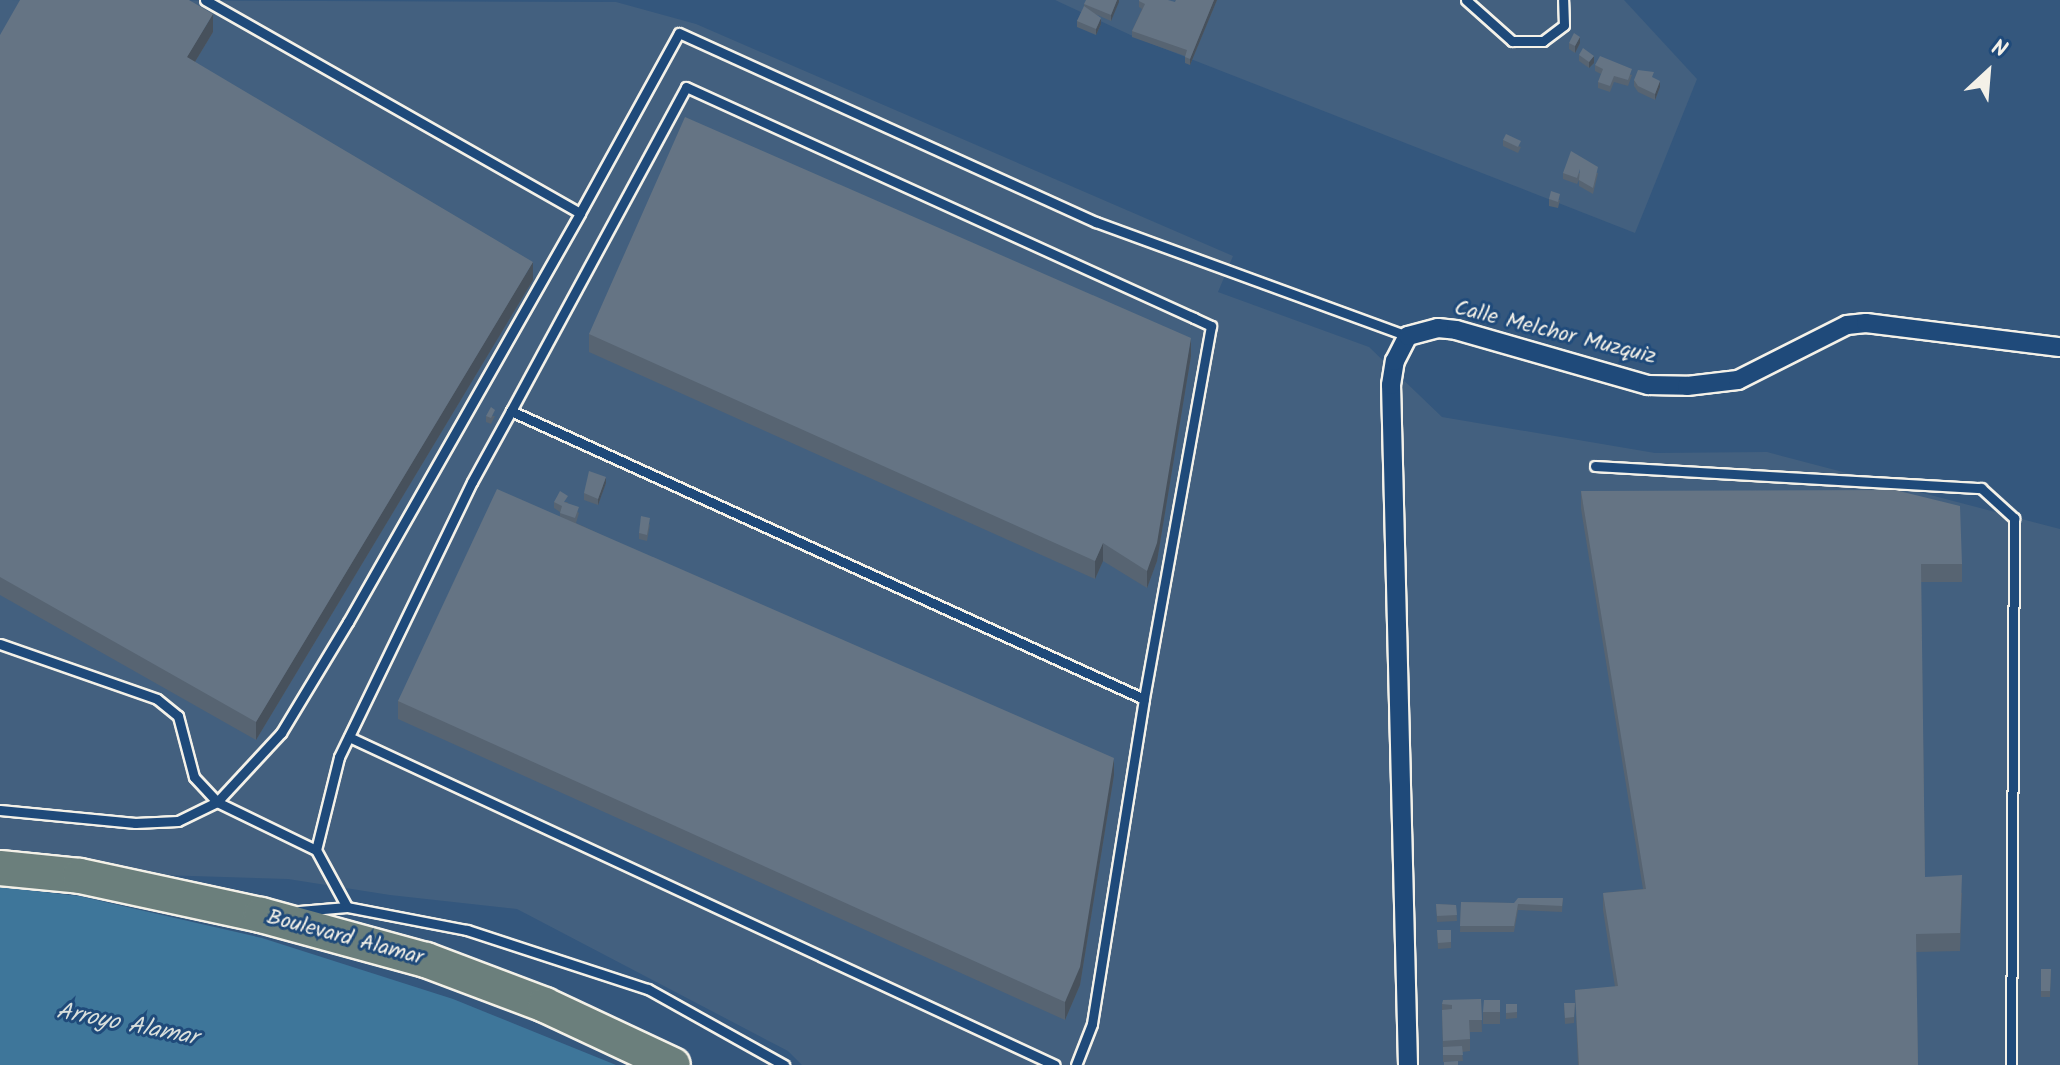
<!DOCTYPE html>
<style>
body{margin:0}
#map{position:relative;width:2060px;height:1065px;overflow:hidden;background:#34577d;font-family:Kalam,sans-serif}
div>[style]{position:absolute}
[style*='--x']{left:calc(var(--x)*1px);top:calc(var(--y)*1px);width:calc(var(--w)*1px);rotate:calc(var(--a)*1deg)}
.built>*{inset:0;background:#43607f}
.water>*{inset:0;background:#3e769a}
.roads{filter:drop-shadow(2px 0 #f4f1e8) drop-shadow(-2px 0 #f4f1e8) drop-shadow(0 2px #f4f1e8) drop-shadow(0 -2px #f4f1e8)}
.lane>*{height:9px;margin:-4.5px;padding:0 4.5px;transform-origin:4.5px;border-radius:4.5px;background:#1f4a7a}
.street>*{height:18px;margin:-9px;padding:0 9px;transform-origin:9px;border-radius:9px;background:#1f4a7a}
.highway>*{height:34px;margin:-17px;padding:0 17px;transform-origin:17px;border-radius:17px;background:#6b7f7c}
.wall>*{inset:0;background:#576472}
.shaded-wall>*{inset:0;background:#47515c}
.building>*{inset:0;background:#657484}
span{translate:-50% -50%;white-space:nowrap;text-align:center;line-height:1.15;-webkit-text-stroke:6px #1f4a7a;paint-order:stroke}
.street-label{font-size:22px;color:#f4f1e8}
.water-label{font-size:24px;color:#d9dfdc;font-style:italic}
.north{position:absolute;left:1948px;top:32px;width:80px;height:80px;-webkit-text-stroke:6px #1f4a7a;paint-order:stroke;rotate:26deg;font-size:22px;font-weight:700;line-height:32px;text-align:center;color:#f4f1e8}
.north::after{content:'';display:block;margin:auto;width:28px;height:36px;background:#f4f1e8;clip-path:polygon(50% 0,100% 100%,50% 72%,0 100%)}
</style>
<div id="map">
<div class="built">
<div style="clip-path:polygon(0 0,616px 2px,696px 24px,1233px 256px,1218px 292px,1369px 347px,1442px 417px,1655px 453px,1767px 452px,2060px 529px,2060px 1065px,802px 1065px,788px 1051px,517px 909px,390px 895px,288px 879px,0 870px)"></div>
<div style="clip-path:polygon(1055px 0,1624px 0,1697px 79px,1635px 233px,1137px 38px)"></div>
</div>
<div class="water">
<div style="clip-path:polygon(0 887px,79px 896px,262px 938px,453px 999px,616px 1065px,0 1065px)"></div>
</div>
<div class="roads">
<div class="lane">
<div style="--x:205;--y:0;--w:431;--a:29.6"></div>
<div style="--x:580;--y:213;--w:205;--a:-61.2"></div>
<div style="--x:679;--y:33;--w:458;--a:24.4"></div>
<div style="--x:1096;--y:222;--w:332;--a:20.1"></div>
<div style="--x:1466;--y:0;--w:62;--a:41.7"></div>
<div style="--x:1512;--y:41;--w:31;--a:0"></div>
<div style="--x:1543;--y:41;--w:26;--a:-37"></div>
<div style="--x:1564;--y:25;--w:25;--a:-92"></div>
<div style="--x:511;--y:411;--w:368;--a:-61.6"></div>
<div style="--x:686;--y:87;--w:558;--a:24.45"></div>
<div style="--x:1194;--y:318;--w:19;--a:25"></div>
<div style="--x:1211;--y:326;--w:379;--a:100.2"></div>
<div style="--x:1595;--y:466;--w:387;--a:3.3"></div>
<div style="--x:1981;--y:488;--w:45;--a:42.3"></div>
<div style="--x:2014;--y:518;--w:547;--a:90.31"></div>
<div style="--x:0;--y:644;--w:166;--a:19.3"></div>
<div style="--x:157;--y:699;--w:27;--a:39"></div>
<div style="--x:178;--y:716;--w:63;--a:75.3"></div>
<div style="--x:194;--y:777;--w:34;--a:47"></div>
<div style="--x:217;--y:802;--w:110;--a:25.9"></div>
<div style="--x:349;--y:737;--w:778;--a:24.92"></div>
<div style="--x:0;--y:810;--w:136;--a:5.5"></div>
<div style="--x:135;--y:823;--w:43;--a:-2.7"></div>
<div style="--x:178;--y:821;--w:43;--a:-26"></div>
<div style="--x:217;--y:802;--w:94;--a:-47.2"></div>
<div style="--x:281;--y:733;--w:130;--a:-58.9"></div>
<div style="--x:348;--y:622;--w:470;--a:-60.4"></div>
<div style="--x:347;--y:907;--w:65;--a:-118.5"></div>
<div style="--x:316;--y:850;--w:96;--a:-76.1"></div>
<div style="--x:339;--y:757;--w:305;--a:-64.2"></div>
<div style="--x:472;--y:482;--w:81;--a:-61.2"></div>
<div style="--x:511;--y:411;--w:695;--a:24.46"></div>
<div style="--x:1144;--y:699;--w:329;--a:99.1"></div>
<div style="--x:1092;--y:1024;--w:44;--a:111.3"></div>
<div style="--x:299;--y:911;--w:48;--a:-4.8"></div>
<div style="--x:347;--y:907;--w:122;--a:10.9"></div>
<div style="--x:467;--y:930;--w:190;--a:18.1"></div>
<div style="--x:648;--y:989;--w:156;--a:29.2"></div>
</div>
<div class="street">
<div style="--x:1408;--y:1065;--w:680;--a:-91.43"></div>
<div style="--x:1391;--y:385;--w:24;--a:-81"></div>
<div style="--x:1395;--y:361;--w:28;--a:-63"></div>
<div style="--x:1408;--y:336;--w:31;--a:-15"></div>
<div style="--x:1438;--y:328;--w:18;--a:6"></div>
<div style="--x:1456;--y:330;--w:200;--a:16"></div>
<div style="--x:1648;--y:385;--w:39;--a:1"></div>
<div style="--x:1687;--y:386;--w:51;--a:-6.7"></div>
<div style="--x:1738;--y:380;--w:122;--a:-26.8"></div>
<div style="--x:1847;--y:325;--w:19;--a:-6"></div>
<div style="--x:1866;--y:323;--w:195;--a:7.1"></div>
</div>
<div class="highway">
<div style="--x:0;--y:868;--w:80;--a:5.7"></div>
<div style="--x:80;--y:876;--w:185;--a:12.2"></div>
<div style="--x:261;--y:915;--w:171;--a:15.3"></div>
<div style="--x:426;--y:960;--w:127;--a:20.7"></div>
<div style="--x:545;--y:1005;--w:141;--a:25.1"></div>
</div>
</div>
<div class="wall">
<div style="clip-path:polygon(1119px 0,1111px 21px,1095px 14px,1101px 24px,1096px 35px,1077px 27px,1077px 21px,1084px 7px,1084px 4px)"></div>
<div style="clip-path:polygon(1176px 0,1217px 0,1190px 65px,1185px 63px,1185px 56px,1132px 37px,1132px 31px,1142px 9px,1139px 7px,1139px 1px,1175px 2px)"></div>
<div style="clip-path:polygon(213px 32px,195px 62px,533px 280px,256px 740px,0 595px,0 35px)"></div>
<div style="clip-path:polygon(1569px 43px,1580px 43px,1575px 53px,1569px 49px)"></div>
<div style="clip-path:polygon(1579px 55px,1594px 63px,1589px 68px,1579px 61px)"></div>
<div style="clip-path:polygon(1595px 65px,1632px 75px,1628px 86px,1614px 82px,1610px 92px,1598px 88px,1598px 82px,1601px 74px,1595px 71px)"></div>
<div style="clip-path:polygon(1654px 78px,1660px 87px,1655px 100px,1638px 92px,1634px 86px,1634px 80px)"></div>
<div style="clip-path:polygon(1503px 140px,1521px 147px,1518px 153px,1503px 146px)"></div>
<div style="clip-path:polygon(1563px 173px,1598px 173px,1593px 194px,1579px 186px,1579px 180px,1577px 184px,1563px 179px)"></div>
<div style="clip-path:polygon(1549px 199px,1560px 200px,1558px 208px,1549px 206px)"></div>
<div style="clip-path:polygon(589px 334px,1191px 356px,1157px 561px,1147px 588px,1103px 561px,1095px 579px,589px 352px)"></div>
<div style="clip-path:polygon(486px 416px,495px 416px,491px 424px,486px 422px)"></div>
<div style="clip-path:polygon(606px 483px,598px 505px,584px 500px,584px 493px)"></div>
<div style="clip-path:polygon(1581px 491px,1962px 564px,1962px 582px,1921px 582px,1925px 877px,1962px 893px,1960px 951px,1916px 952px,1918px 1065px,1578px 1065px,1575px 990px,1615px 987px,1603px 910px,1603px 893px,1643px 889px,1581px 509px)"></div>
<div style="clip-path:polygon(554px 502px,568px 502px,567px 503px,579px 513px,576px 523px,1114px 775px,1080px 985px,1065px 1020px,398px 719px,398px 701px,560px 516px,560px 512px,554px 508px)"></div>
<div style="clip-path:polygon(650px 524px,647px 541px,639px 539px,639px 533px)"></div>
<div style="clip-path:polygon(1563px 898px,1562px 912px,1518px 910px,1514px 932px,1460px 932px,1461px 902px,1514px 903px)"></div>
<div style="clip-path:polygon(1436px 904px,1456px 905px,1457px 921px,1437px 922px)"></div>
<div style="clip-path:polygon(1437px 930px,1451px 930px,1451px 948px,1438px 949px)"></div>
<div style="clip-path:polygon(2041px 969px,2051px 969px,2050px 997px,2041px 997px)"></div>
<div style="clip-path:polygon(1481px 999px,1482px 1032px,1470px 1032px,1470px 1051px,1462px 1052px,1463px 1061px,1443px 1062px,1442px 1004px)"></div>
<div style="clip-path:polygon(1500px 1000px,1500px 1024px,1483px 1024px,1483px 1012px)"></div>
<div style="clip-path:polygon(1564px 1003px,1575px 1003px,1574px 1023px,1565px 1024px)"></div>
<div style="clip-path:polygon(1506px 1004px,1517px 1004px,1517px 1018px,1506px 1019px)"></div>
</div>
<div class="shaded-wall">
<div style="clip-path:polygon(1117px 0,1119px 0,1119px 2px,1111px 21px,1111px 15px)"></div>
<div style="clip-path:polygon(1214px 0,1217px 0,1190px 65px,1190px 59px)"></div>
<div style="clip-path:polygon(213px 14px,213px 32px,187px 75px,187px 57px)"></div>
<div style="clip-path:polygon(1101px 18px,1101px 24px,1096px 35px,1096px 29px)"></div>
<div style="clip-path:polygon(1580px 37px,1580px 43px,1575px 53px,1575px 46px)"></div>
<div style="clip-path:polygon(1594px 56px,1594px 63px,1589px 68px,1589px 62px)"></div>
<div style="clip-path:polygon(1660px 81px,1660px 87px,1655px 100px,1655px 94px)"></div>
<div style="clip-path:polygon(533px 262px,533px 280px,256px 740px,256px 722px)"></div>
<div style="clip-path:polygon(1191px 338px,1191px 356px,1157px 561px,1147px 588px,1147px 571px)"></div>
<div style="clip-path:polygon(606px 477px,606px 483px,598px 505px,598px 499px)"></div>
<div style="clip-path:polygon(1103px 543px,1103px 561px,1095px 579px,1095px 561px)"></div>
<div style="clip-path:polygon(1114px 758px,1114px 775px,1080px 985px,1065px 1020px,1065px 1002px)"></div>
</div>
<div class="building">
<div style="clip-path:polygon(20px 0,189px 0,213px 14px,187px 57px,533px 262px,256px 722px,0 577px,0 35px)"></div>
<div style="clip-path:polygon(1086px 0,1117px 0,1111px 15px,1084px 4px)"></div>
<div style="clip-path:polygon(1139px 0,1168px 0,1175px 2px,1176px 0,1214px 0,1190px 59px,1185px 57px,1187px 50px,1132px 31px,1145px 4px,1139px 1px)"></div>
<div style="clip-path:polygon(1084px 6px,1101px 18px,1096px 29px,1077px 21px)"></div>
<div style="clip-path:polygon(1574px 33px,1580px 37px,1575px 46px,1569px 43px)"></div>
<div style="clip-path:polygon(1583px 48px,1594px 56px,1589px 62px,1579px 55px)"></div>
<div style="clip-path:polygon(1600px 56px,1632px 69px,1628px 80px,1614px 76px,1610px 86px,1598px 82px,1603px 69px,1595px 65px)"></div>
<div style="clip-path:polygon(1638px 70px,1654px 72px,1652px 77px,1660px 81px,1655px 94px,1638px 86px,1634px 80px)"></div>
<div style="clip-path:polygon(685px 117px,1191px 338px,1157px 543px,1147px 571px,1103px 543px,1095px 561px,589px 334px)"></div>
<div style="clip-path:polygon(1506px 134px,1521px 141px,1518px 147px,1503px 140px)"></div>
<div style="clip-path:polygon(1571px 151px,1598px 167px,1593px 188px,1579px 180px,1580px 169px,1577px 178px,1563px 173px)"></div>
<div style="clip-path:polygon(1551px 191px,1560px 194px,1558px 202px,1549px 199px)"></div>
<div style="clip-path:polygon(491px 407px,495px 410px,491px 418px,486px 416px)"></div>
<div style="clip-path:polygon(589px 471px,606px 477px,598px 499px,584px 493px)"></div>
<div style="clip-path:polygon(497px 489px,1114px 758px,1080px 967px,1065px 1002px,398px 701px)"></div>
<div style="clip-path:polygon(1895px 490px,1960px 506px,1962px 564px,1921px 564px,1925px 877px,1962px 875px,1960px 933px,1916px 934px,1918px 1065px,1579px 1065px,1575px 990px,1618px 986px,1603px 893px,1646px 889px,1581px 491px)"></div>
<div style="clip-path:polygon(560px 491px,568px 496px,564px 502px,579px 507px,575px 518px,560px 513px,562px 506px,554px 502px)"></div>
<div style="clip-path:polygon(641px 516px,650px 518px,647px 535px,639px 533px)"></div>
<div style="clip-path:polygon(1518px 898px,1563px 898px,1562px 906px,1518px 904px,1514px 926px,1460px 926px,1461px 902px,1514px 903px)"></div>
<div style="clip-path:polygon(1436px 904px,1456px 905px,1457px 915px,1437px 916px)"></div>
<div style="clip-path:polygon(1437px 930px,1451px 930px,1451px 942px,1438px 943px)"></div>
<div style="clip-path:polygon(2041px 969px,2051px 969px,2050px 991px,2041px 991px)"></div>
<div style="clip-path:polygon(1481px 999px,1482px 1020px,1469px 1020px,1470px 1039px,1443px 1041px,1442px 1010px,1452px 1009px,1452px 1005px,1442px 1004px,1443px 1000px)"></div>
<div style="clip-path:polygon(1484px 1000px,1500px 1000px,1500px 1012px,1483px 1012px)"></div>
<div style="clip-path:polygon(1564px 1003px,1575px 1003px,1574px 1017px,1565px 1018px)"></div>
<div style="clip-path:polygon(1506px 1004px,1517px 1004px,1517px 1012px,1506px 1013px)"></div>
<div style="clip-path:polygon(1462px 1046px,1463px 1055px,1443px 1055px,1443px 1047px)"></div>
<div style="clip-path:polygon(1458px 1061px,1458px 1065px,1444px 1065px,1444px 1062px)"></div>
</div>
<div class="street-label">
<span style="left:1555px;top:333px;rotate:14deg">Calle Melchor Muzquiz</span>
<span style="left:345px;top:938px;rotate:15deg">Boulevard Alamar</span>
</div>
<div class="water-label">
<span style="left:127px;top:1025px;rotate:11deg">Arroyo Alamar</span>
</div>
<div class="north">N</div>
</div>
